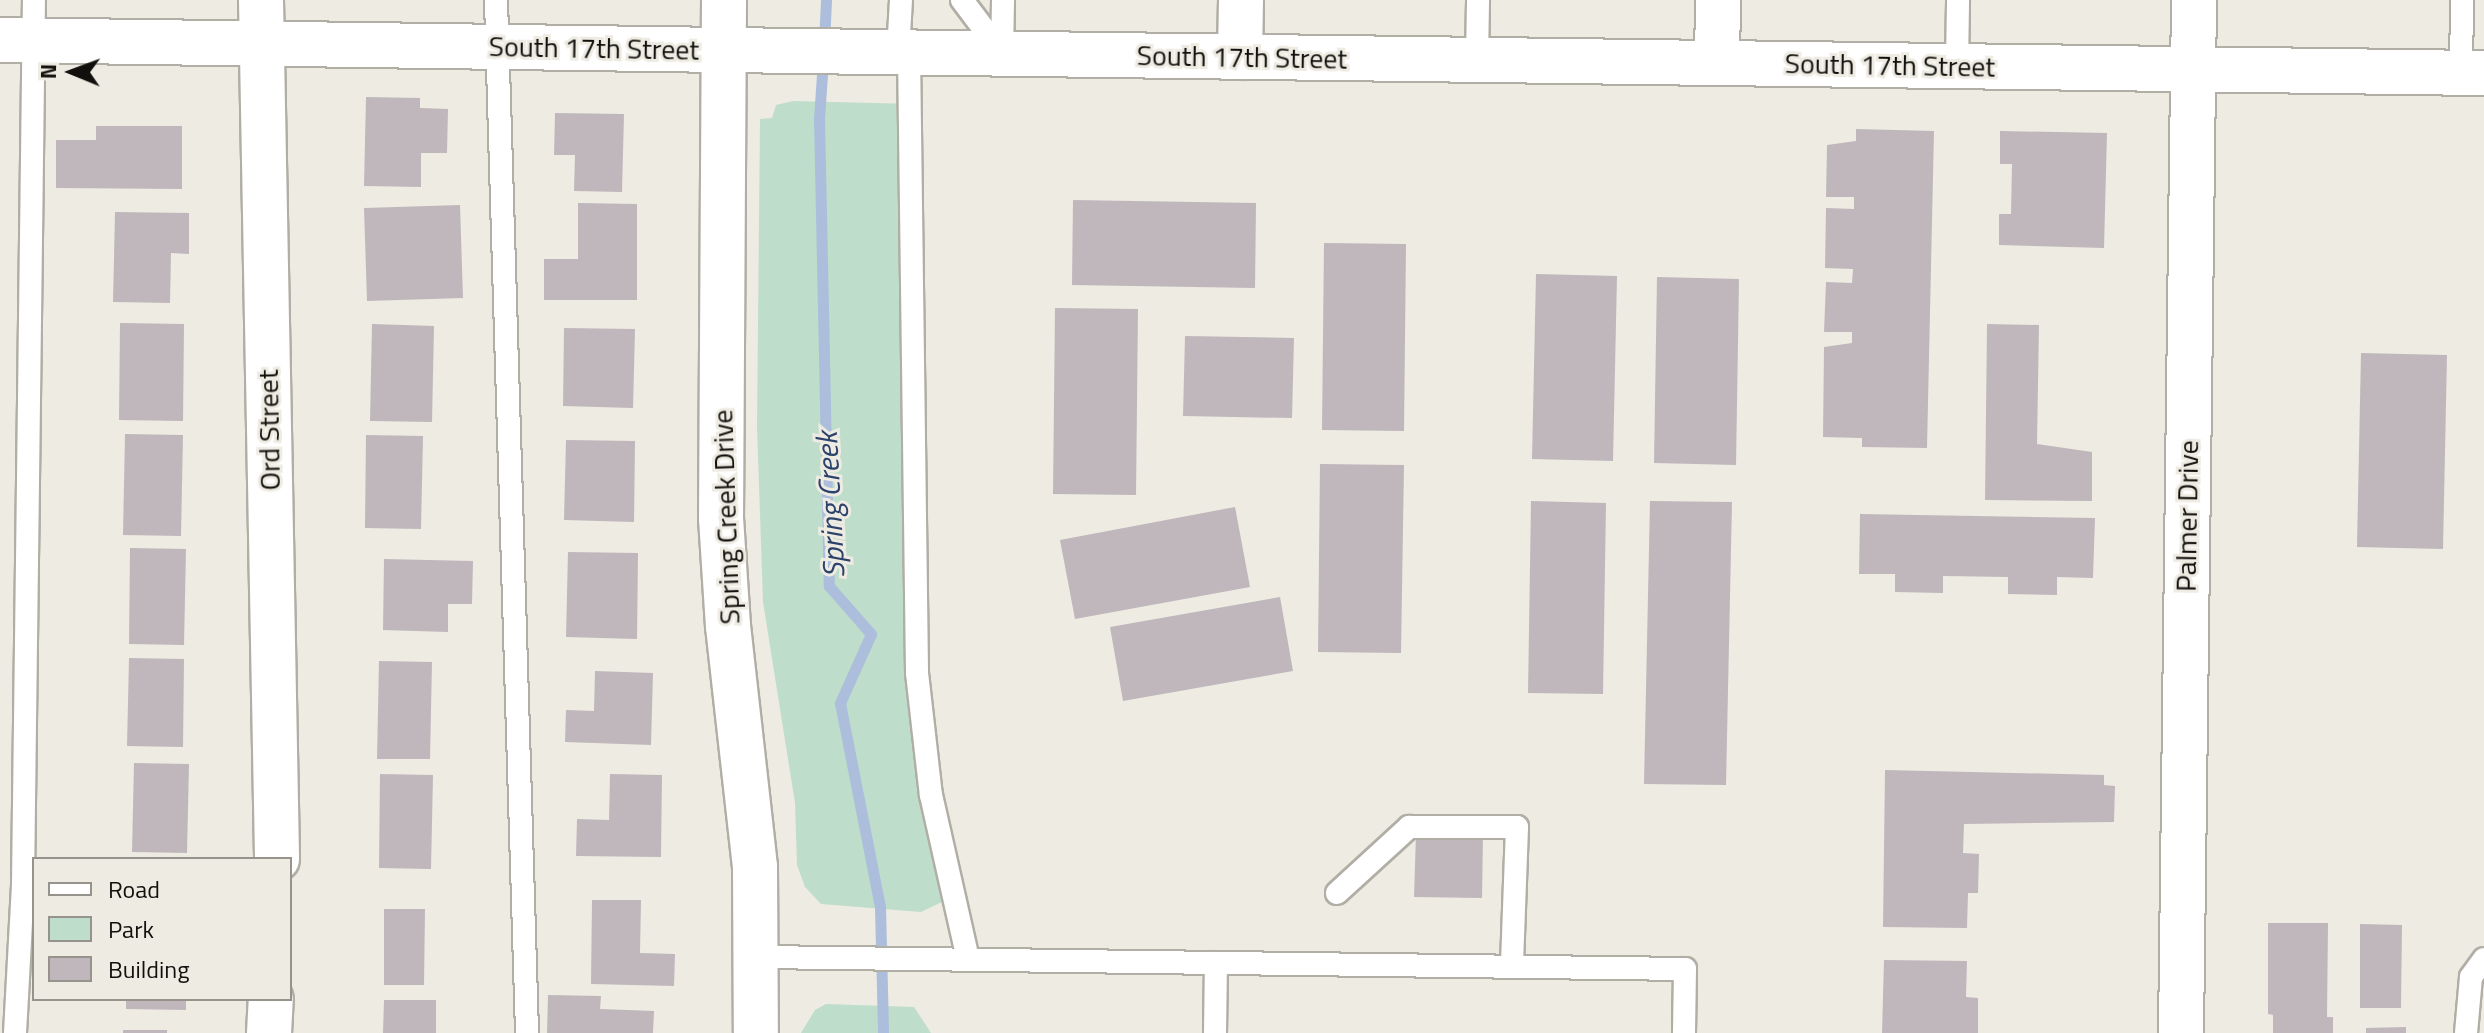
<!DOCTYPE html>
<style>
body{margin:0}
#map{position:relative;width:2484px;height:1033px;overflow:hidden;background:#eeebe2;font-family:"Titillium Web",sans-serif}
div>[style]{position:absolute}
[style*='--x']{left:calc(var(--x)*1px);top:calc(var(--y)*1px);width:calc(var(--w)*1px);rotate:calc(var(--a)*1deg)}
.green>*{inset:0;background:#bfddcb}
.stream>*{height:11px;margin:-5.5px;padding:0 5.5px;transform-origin:5.5px;border-radius:5.5px;background:#acbedc}
.building>*{inset:0;background:#bfb7bc}
.roads{filter:drop-shadow(2px 0 #b1aea5) drop-shadow(-2px 0 #b1aea5) drop-shadow(0 2px #b1aea5) drop-shadow(0 -2px #b1aea5)}
.service>*{height:22px;margin:-11px;padding:0 11px;transform-origin:11px;border-radius:11px;background:#fff}
.minor>*{height:44px;margin:-22px;padding:0 22px;transform-origin:22px;border-radius:22px;background:#fff}
.tertiary>*{height:44px;margin:-22px;padding:0 22px;transform-origin:22px;border-radius:22px;background:#fff}
span{translate:-50% -50%;white-space:nowrap;text-align:center;line-height:1.15;-webkit-text-stroke:6px #eeebe2;paint-order:stroke}
.street-label{font-size:28px;color:#11100d}
.water-label{font-size:30px;color:#2b426b;font-style:italic}
.legend{position:absolute;left:32px;top:857px;width:260px;height:144px;box-sizing:border-box;background:#eeebe2;border:2px solid #96938d;margin:0;padding:10px 14px;list-style:none;font-size:24px;color:#11100d}
.legend li{display:flex;align-items:center;gap:16px;height:40px}
.legend b{width:40px;border:2px solid #96938d}
.north{position:absolute;left:32px;top:32px;width:80px;height:80px;-webkit-text-stroke:6px #eeebe2;paint-order:stroke;rotate:271deg;font-size:22px;font-weight:700;line-height:32px;text-align:center;color:#11100d}
.north::after{content:'';display:block;margin:auto;width:28px;height:36px;background:#11100d;clip-path:polygon(50% 0,100% 100%,50% 72%,0 100%)}
</style>
<div id="map">
<div class="green">
<div style="clip-path:polygon(793px 101px,916px 104px,921px 699px,944px 901px,921px 912px,821px 904px,805px 887px,797px 865px,795px 803px,763px 602px,757px 427px,760px 119px,772px 118px,776px 105px)"></div>
<div style="clip-path:polygon(826px 1004px,914px 1007px,931px 1033px,947px 1033px,801px 1033px,815px 1010px)"></div>
</div>
<div class="stream">
<div style="--x:824;--y:43;--w:43;--a:-87.3"></div>
<div style="--x:823;--y:60;--w:59;--a:93.9"></div>
<div style="--x:819;--y:119;--w:467;--a:88.8"></div>
<div style="--x:829;--y:586;--w:64;--a:48.8"></div>
<div style="--x:871;--y:634;--w:76;--a:114.2"></div>
<div style="--x:840;--y:703;--w:208;--a:78.9"></div>
<div style="--x:880;--y:907;--w:126;--a:88.6"></div>
</div>
<div class="building">
<div style="clip-path:polygon(366px 97px,420px 98px,420px 108px,448px 109px,447px 153px,421px 153px,421px 187px,364px 186px)"></div>
<div style="clip-path:polygon(555px 113px,624px 114px,622px 192px,574px 191px,575px 155px,554px 155px)"></div>
<div style="clip-path:polygon(96px 126px,182px 126px,182px 189px,56px 188px,56px 140px,96px 140px)"></div>
<div style="clip-path:polygon(1856px 129px,1934px 131px,1927px 448px,1862px 447px,1862px 438px,1823px 437px,1824px 347px,1852px 343px,1852px 332px,1824px 332px,1826px 282px,1852px 283px,1853px 269px,1825px 268px,1826px 208px,1854px 209px,1854px 197px,1826px 197px,1827px 145px,1856px 141px)"></div>
<div style="clip-path:polygon(2000px 131px,2107px 133px,2104px 248px,1999px 245px,1999px 214px,2011px 214px,2012px 164px,2000px 164px)"></div>
<div style="clip-path:polygon(1073px 200px,1256px 203px,1255px 288px,1072px 285px)"></div>
<div style="clip-path:polygon(578px 203px,637px 204px,637px 300px,544px 300px,544px 259px,578px 259px)"></div>
<div style="clip-path:polygon(460px 205px,463px 298px,367px 301px,364px 208px)"></div>
<div style="clip-path:polygon(115px 212px,189px 213px,189px 254px,171px 253px,170px 303px,113px 302px)"></div>
<div style="clip-path:polygon(1324px 243px,1406px 244px,1404px 431px,1322px 430px)"></div>
<div style="clip-path:polygon(1536px 274px,1617px 276px,1613px 461px,1532px 459px)"></div>
<div style="clip-path:polygon(1657px 277px,1739px 279px,1736px 465px,1654px 463px)"></div>
<div style="clip-path:polygon(1055px 308px,1138px 309px,1136px 495px,1053px 494px)"></div>
<div style="clip-path:polygon(120px 323px,184px 324px,183px 421px,119px 420px)"></div>
<div style="clip-path:polygon(372px 324px,434px 326px,432px 422px,370px 421px)"></div>
<div style="clip-path:polygon(1987px 324px,2039px 325px,2037px 444px,2092px 452px,2092px 501px,1985px 500px)"></div>
<div style="clip-path:polygon(564px 328px,635px 329px,633px 408px,563px 406px)"></div>
<div style="clip-path:polygon(1185px 336px,1294px 338px,1292px 418px,1183px 416px)"></div>
<div style="clip-path:polygon(2361px 353px,2447px 355px,2443px 549px,2357px 547px)"></div>
<div style="clip-path:polygon(125px 434px,183px 435px,181px 536px,123px 535px)"></div>
<div style="clip-path:polygon(366px 435px,423px 436px,421px 529px,365px 528px)"></div>
<div style="clip-path:polygon(566px 440px,635px 441px,634px 522px,564px 520px)"></div>
<div style="clip-path:polygon(1320px 464px,1404px 465px,1401px 653px,1318px 652px)"></div>
<div style="clip-path:polygon(1531px 501px,1606px 503px,1603px 694px,1528px 693px)"></div>
<div style="clip-path:polygon(1650px 501px,1732px 502px,1726px 785px,1644px 784px)"></div>
<div style="clip-path:polygon(1235px 507px,1250px 587px,1075px 619px,1060px 540px)"></div>
<div style="clip-path:polygon(1860px 514px,2095px 518px,2093px 578px,2057px 577px,2057px 595px,2008px 594px,2008px 577px,1943px 576px,1943px 593px,1895px 592px,1895px 574px,1859px 574px)"></div>
<div style="clip-path:polygon(130px 548px,186px 549px,184px 645px,129px 644px)"></div>
<div style="clip-path:polygon(568px 552px,638px 553px,637px 639px,566px 637px)"></div>
<div style="clip-path:polygon(384px 559px,473px 561px,472px 604px,448px 604px,448px 632px,383px 630px)"></div>
<div style="clip-path:polygon(1280px 597px,1293px 671px,1123px 701px,1110px 627px)"></div>
<div style="clip-path:polygon(129px 658px,184px 659px,183px 747px,127px 746px)"></div>
<div style="clip-path:polygon(379px 661px,432px 662px,430px 759px,377px 759px)"></div>
<div style="clip-path:polygon(595px 671px,653px 673px,651px 745px,565px 742px,566px 710px,594px 711px)"></div>
<div style="clip-path:polygon(134px 763px,189px 764px,187px 853px,132px 852px)"></div>
<div style="clip-path:polygon(1885px 770px,2104px 775px,2104px 785px,2115px 786px,2114px 822px,1964px 824px,1963px 853px,1979px 854px,1978px 893px,1968px 893px,1967px 928px,1883px 927px)"></div>
<div style="clip-path:polygon(380px 774px,433px 775px,431px 869px,379px 868px)"></div>
<div style="clip-path:polygon(610px 774px,662px 775px,661px 857px,576px 856px,577px 819px,609px 820px)"></div>
<div style="clip-path:polygon(1416px 834px,1483px 835px,1482px 898px,1414px 897px)"></div>
<div style="clip-path:polygon(592px 900px,641px 900px,640px 953px,675px 954px,674px 986px,591px 984px)"></div>
<div style="clip-path:polygon(384px 909px,425px 909px,424px 985px,384px 985px)"></div>
<div style="clip-path:polygon(2268px 923px,2328px 923px,2327px 1017px,2333px 1017px,2333px 1033px,2273px 1033px,2273px 1015px,2268px 1014px)"></div>
<div style="clip-path:polygon(2360px 924px,2402px 925px,2401px 1008px,2360px 1008px)"></div>
<div style="clip-path:polygon(1884px 960px,1967px 961px,1966px 997px,1978px 998px,1978px 1033px,1882px 1033px)"></div>
<div style="clip-path:polygon(548px 995px,601px 996px,600px 1009px,654px 1011px,653px 1033px,547px 1033px)"></div>
<div style="clip-path:polygon(126px 999px,186px 999px,186px 1010px,126px 1009px)"></div>
<div style="clip-path:polygon(384px 1000px,436px 1000px,436px 1033px,383px 1033px)"></div>
<div style="clip-path:polygon(2406px 1027px,2406px 1033px,2366px 1033px,2366px 1028px)"></div>
<div style="clip-path:polygon(123px 1030px,167px 1030px,167px 1033px,123px 1033px)"></div>
</div>
<div class="roads">
<div class="service">
<div style="--x:496;--y:0;--w:1033;--a:88.28"></div>
<div style="--x:962;--y:0;--w:66;--a:53"></div>
<div style="--x:898;--y:52;--w:52;--a:-86.7"></div>
<div style="--x:909;--y:52;--w:621;--a:89.26"></div>
<div style="--x:917;--y:673;--w:123;--a:83.5"></div>
<div style="--x:931;--y:795;--w:168;--a:77.3"></div>
<div style="--x:1002;--y:53;--w:53;--a:-88.9"></div>
<div style="--x:1477;--y:59;--w:59;--a:-89"></div>
<div style="--x:1957;--y:66;--w:66;--a:-89.1"></div>
<div style="--x:2461;--y:72;--w:72;--a:-89.2"></div>
<div style="--x:1337;--y:893;--w:98;--a:-42.5"></div>
<div style="--x:1409;--y:827;--w:108;--a:0"></div>
<div style="--x:1517;--y:827;--w:139;--a:92.1"></div>
<div style="--x:758;--y:957;--w:927;--a:0.74"></div>
<div style="--x:1685;--y:969;--w:64;--a:90.9"></div>
<div style="--x:15;--y:1033;--w:149;--a:-86.9"></div>
<div style="--x:23;--y:884;--w:884;--a:-89.29"></div>
<div style="--x:1215;--y:1033;--w:70;--a:-89.2"></div>
<div style="--x:2466;--y:1033;--w:56;--a:-84.9"></div>
<div style="--x:2471;--y:977;--w:22;--a:-54"></div>
</div>
<div class="minor">
<div style="--x:261;--y:0;--w:859;--a:88.93"></div>
<div style="--x:724;--y:50;--w:1760;--a:0.75"></div>
<div style="--x:1240;--y:57;--w:57;--a:-89"></div>
<div style="--x:1717;--y:63;--w:63;--a:-89.1"></div>
<div style="--x:269;--y:1033;--w:34;--a:-87"></div>
<div style="--x:2181;--y:1033;--w:1033;--a:-89.28"></div>
</div>
<div class="tertiary">
<div style="--x:724;--y:0;--w:518;--a:90.33"></div>
<div style="--x:721;--y:518;--w:108;--a:86.3"></div>
<div style="--x:728;--y:626;--w:243;--a:83.6"></div>
<div style="--x:755;--y:867;--w:166;--a:89.7"></div>
<div style="--x:0;--y:40;--w:724;--a:0.79"></div>
</div>
</div>
<div class="street-label">
<span style="left:594px;top:48px;rotate:1deg">South 17th Street</span>
<span style="left:1242px;top:57px;rotate:1deg">South 17th Street</span>
<span style="left:1890px;top:65px;rotate:1deg">South 17th Street</span>
<span style="left:269px;top:430px;rotate:-91deg">Ord Street</span>
<span style="left:2187px;top:516px;rotate:-89deg">Palmer Drive</span>
<span style="left:726px;top:517px;rotate:-92deg">Spring Creek Drive</span>
</div>
<div class="water-label">
<span style="left:830px;top:505px;rotate:-93deg">Spring Creek</span>
</div>
<ul class="legend">
<li><b style="height:10px;background:#fff"></b>Road</li>
<li><b style="height:22px;background:#bfddcb"></b>Park</li>
<li><b style="height:22px;background:#bfb7bc"></b>Building</li>
</ul>
<div class="north">N</div>
</div>
